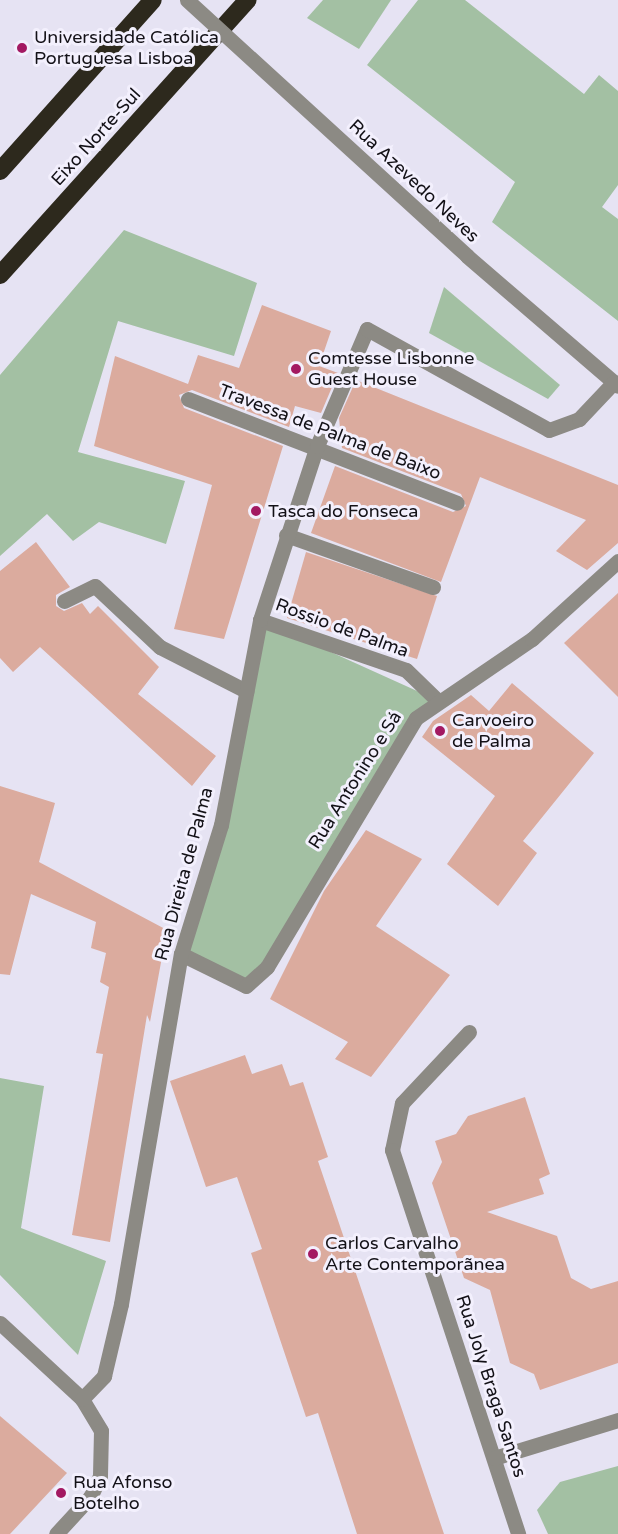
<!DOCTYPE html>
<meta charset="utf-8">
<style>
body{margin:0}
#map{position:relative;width:618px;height:1534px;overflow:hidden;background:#e6e3f3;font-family:"Varela Round",sans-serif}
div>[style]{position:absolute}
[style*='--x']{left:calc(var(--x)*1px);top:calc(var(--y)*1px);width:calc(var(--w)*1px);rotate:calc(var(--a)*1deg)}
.green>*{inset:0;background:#a3c0a3}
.building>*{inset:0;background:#dbab9e}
.minor>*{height:15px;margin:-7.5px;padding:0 7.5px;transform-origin:7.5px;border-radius:7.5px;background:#8c8a84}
.highway>*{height:18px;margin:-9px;padding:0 9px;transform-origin:9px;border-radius:9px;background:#2d291d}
.minor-bridge>*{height:15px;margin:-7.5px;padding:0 7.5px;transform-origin:7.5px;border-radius:7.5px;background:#8c8a84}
.dots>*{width:16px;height:16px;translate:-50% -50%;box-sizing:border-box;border:3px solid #f3f0fd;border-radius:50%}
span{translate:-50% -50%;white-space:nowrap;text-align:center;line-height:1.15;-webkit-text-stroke:6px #f3f0fd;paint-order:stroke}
.poi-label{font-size:18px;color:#131117}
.left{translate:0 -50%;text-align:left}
.street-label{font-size:18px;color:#131117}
</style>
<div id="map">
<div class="green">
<div style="clip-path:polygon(323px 0,391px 0,359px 49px,307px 18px)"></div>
<div style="clip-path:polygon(418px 0,465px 0,584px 94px,599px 75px,618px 91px,618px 185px,602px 207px,618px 219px,618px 321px,492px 222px,515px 182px,367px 65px)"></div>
<div style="clip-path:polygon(124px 230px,257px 283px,234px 356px,118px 321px,78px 452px,185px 481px,166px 544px,99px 522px,73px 541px,47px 514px,0 556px,0 375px)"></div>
<div style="clip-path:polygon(444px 287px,560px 385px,548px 399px,429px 333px)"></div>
<div style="clip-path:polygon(260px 620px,437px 700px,416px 718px,275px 956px,246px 986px,181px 954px,221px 825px)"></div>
<div style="clip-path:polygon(0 1078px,44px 1086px,21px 1228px,106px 1261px,78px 1355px,0 1275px)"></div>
<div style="clip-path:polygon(618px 1466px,618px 1534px,548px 1534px,537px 1510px,560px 1482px)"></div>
</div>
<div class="building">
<div style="clip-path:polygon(262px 305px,331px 331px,319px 366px,338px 373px,321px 413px,295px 406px,289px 427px,192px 390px,179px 395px,184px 408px,283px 446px,224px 639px,174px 629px,212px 485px,94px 446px,115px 356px,188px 384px,198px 355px,239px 368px)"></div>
<div style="clip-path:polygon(356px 380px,618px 485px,618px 543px,587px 570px,556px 551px,586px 520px,480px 477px,441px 582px,311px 533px,335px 466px,453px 512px,466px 506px,461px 494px,342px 448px,339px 418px)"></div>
<div style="clip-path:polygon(36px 542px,70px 587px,56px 595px,56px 606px,64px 611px,82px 603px,90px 614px,98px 606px,159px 667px,138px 694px,216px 756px,192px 786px,40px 647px,13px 672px,0 658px,0 571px)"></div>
<div style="clip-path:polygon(306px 552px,437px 596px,417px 659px,287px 618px)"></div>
<div style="clip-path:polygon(618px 593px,618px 697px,564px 643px)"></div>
<div style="clip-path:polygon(512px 683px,594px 753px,523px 841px,537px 853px,498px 906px,447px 864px,495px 796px,422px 737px,433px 721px,471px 695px,489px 711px)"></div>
<div style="clip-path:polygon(0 786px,55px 803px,39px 862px,167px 930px,150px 1022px,147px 1015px,110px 1242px,72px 1235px,103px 1054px,96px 1053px,109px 987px,100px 982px,106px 953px,91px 948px,96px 922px,31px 894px,10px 975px,0 974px)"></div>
<div style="clip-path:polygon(366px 830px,422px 859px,376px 926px,450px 975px,371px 1077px,335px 1059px,348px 1042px,270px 999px,324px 891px)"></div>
<div style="clip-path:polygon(245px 1055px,252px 1074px,282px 1064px,290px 1086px,303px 1082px,328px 1157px,318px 1161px,444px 1534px,357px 1534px,318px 1413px,306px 1417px,251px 1253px,262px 1249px,237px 1177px,206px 1187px,170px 1081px)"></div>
<div style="clip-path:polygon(525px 1097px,550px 1174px,539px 1179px,544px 1194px,487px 1212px,557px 1236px,571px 1278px,591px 1289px,618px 1281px,618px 1363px,540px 1390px,534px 1374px,510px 1363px,490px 1290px,464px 1278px,432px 1183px,442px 1162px,435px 1141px,456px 1134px,468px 1116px)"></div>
<div style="clip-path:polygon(0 1416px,67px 1473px,10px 1534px,0 1534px)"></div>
</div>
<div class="minor">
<div style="--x:467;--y:256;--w:199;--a:40.7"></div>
<div style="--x:188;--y:399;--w:288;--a:21.1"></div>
<div style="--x:286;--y:535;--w:156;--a:19.5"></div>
<div style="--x:64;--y:601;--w:34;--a:-26"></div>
<div style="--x:95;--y:586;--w:89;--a:43.2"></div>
<div style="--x:160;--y:647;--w:97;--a:27.1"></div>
<div style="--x:260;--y:620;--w:154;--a:18.9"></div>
<div style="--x:406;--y:670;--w:43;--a:44.1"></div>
<div style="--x:181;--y:954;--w:72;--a:26.2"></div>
<div style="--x:246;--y:986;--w:28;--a:-42"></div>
<div style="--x:267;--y:967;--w:290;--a:-59.1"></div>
<div style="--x:416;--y:718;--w:140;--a:-34.3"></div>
<div style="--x:532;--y:639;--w:116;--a:-42.2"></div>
<div style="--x:469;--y:1032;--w:98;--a:133.3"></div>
<div style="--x:402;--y:1103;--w:48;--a:102"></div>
<div style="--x:392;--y:1150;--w:404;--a:71.8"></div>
<div style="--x:0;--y:1323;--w:112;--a:42.8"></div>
<div style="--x:82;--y:1399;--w:37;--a:59"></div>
<div style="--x:101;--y:1431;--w:45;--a:91.3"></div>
<div style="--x:100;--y:1476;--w:23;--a:115"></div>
<div style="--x:90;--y:1497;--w:50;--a:132.6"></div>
<div style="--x:82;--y:1399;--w:32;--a:-46"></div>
<div style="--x:104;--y:1376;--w:74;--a:-76.7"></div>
<div style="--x:121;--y:1304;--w:355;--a:-80.3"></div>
<div style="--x:181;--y:954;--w:135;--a:-72.8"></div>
<div style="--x:221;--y:825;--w:209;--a:-79.2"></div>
<div style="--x:260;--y:620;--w:183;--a:-71.9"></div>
<div style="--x:317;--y:446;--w:127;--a:-66.9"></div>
<div style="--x:367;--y:329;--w:208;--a:29"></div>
<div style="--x:549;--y:430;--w:32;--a:-20"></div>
<div style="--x:579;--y:419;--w:51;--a:-46.6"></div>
<div style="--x:494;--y:1458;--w:130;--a:-17"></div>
</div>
<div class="highway">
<div style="--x:0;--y:171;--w:229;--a:-48.2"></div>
<div style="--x:0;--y:275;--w:370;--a:-48"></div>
</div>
<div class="minor-bridge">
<div style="--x:187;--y:0;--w:379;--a:42.4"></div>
</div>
<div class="dots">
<div style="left:22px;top:48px;background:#a31962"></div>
<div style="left:296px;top:369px;background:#a31962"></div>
<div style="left:256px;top:511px;background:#a31962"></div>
<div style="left:440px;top:731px;background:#a31962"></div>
<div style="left:313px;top:1254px;background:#a31962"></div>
<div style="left:61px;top:1493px;background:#a31962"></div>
</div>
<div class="poi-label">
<span class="left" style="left:34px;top:48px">Universidade Católica<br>Portuguesa Lisboa</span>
<span class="left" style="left:308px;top:369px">Comtesse Lisbonne<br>Guest House</span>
<span class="left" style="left:268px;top:511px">Tasca do Fonseca</span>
<span class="left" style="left:452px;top:731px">Carvoeiro<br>de Palma</span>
<span class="left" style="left:325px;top:1254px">Carlos Carvalho<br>Arte Contemporãnea</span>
<span class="left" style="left:73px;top:1493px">Rua Afonso<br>Botelho</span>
</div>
<div class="street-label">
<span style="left:96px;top:137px;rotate:-48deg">Eixo Norte-Sul</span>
<span style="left:414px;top:181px;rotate:43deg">Rua Azevedo Neves</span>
<span style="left:330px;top:432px;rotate:21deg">Travessa de Palma de Baixo</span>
<span style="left:342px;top:628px;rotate:20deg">Rossio de Palma</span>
<span style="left:355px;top:780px;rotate:-58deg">Rua Antonino e Sá</span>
<span style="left:184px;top:874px;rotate:-75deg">Rua Direita de Palma</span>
<span style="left:491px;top:1386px;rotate:72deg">Rua Joly Braga Santos</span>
</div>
</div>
